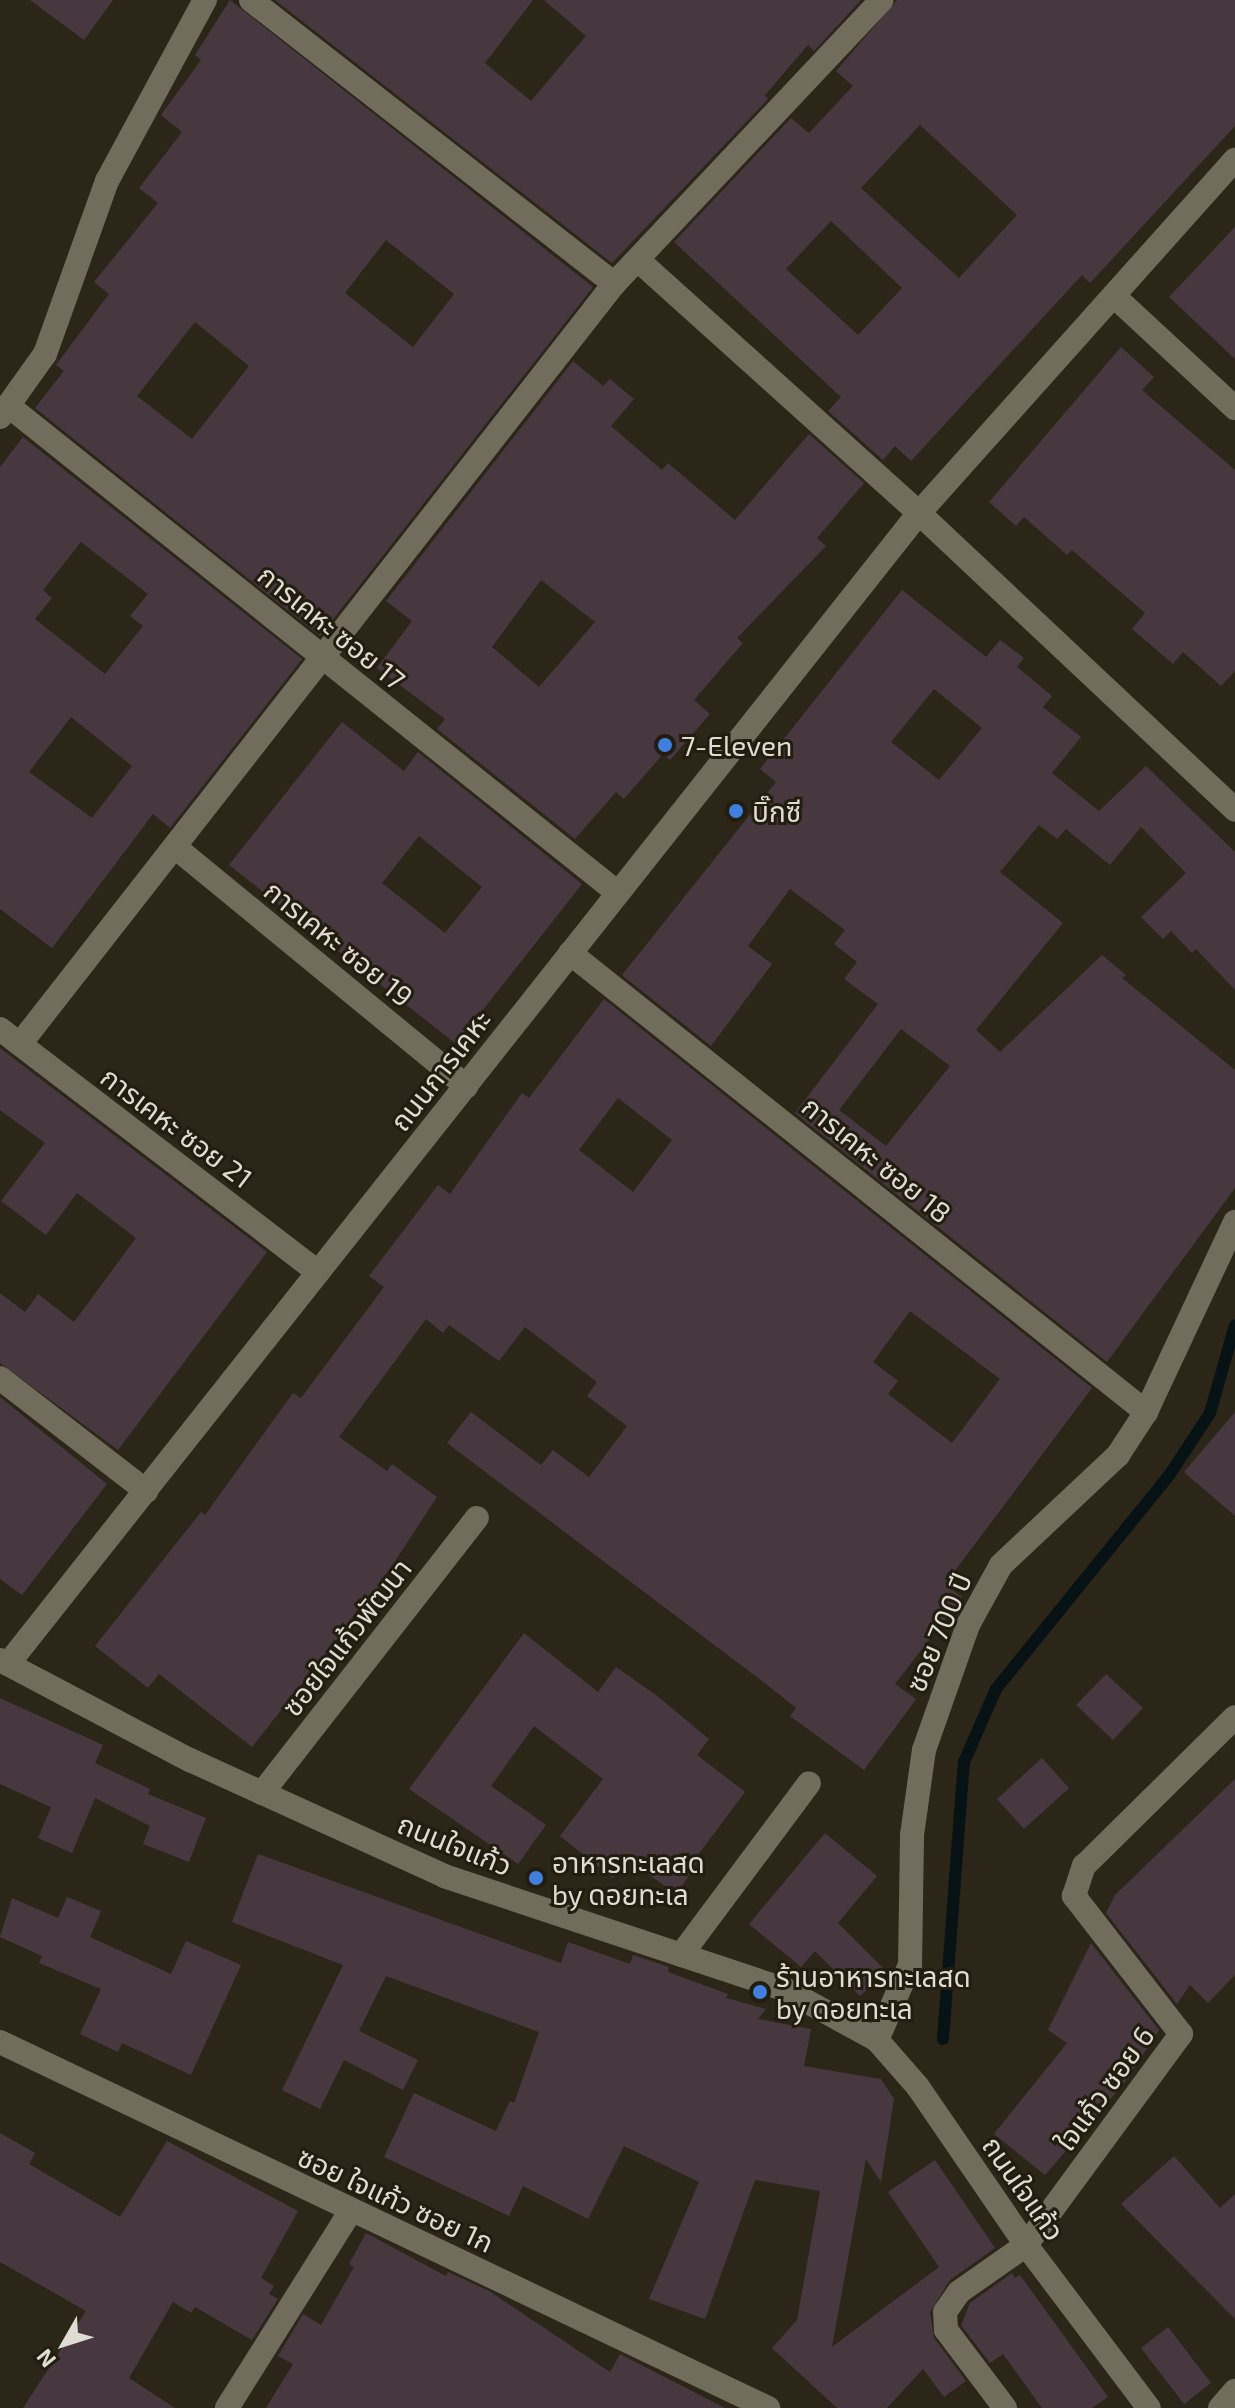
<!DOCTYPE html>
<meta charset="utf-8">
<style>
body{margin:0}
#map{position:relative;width:1235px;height:2408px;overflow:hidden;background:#2c2619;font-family:"Exo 2","Noto Sans Thai",sans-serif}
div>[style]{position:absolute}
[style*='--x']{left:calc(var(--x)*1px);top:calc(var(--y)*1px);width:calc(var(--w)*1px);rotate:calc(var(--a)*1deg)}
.stream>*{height:12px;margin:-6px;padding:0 6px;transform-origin:6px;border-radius:6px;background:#061214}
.building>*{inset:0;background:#47383f}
.minor>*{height:24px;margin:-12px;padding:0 12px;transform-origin:12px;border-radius:12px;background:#726c5c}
.dots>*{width:22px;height:22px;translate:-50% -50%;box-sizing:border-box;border:4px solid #221d0f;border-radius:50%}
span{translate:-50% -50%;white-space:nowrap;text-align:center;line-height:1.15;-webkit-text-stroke:6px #221d0f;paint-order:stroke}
.street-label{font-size:28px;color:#dfdcd3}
.poi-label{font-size:28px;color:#dfdcd3}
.left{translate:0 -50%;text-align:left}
.north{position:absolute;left:24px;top:2304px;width:80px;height:80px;-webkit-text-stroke:6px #221d0f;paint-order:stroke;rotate:231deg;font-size:22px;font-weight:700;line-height:32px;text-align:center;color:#dfdcd3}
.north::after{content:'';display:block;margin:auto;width:28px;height:36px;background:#dfdcd3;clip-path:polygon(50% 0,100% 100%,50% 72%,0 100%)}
</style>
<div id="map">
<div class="stream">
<div style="--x:943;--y:2039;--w:278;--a:-85.7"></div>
<div style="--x:964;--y:1762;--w:80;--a:-66.3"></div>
<div style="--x:996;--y:1689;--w:277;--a:-51"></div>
<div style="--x:1170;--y:1474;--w:73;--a:-56.7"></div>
<div style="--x:1210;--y:1413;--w:91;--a:-74.1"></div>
</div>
<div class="building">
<div style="clip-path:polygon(30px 0,113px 0,84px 40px)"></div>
<div style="clip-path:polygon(evenodd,230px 0,593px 287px,320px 636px,35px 408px,64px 371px,56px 365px,109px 294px,94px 282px,158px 203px,139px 188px,182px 132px,161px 115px,201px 60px,195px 55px,230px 0,386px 240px,454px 294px,413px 347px,345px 293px,386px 240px,230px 0,195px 322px,249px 366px,192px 439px,137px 396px,195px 322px)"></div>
<div style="clip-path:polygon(275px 0,533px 0,485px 63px,531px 101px,586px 36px,544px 0,861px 0,814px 51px,808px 45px,765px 95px,768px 99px,612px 263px)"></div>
<div style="clip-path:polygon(evenodd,897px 0,1235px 0,1235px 126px,1090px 283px,1082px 275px,911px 461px,895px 446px,883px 460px,828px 411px,841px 397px,674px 242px,791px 118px,809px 133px,853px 86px,836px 71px,897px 0,920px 125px,1017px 215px,959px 278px,861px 188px,920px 125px,897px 0,831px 221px,902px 288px,858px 335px,786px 269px,831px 221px)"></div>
<div style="clip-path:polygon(1235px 227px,1235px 359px,1169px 297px)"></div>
<div style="clip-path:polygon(1121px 347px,1154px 377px,1142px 390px,1235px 470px,1235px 671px,1221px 686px,1183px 652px,1173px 664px,1132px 629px,1145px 613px,1072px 550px,1067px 555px,1024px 517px,1016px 526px,989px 502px)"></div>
<div style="clip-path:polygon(evenodd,573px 361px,603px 386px,610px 379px,634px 399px,611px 426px,662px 470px,668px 463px,735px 520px,809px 434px,864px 483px,817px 538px,826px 546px,737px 638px,743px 643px,694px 700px,710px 714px,670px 760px,663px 754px,624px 799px,616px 792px,575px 839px,437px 729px,445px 719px,377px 668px,412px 621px,386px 601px,573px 361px,541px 580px,595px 622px,539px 687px,492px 647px,541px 580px)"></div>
<div style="clip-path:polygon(evenodd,23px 437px,302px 659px,170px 828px,153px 814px,52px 948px,0 909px,0 467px,23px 437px,81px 542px,148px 594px,130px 616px,143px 626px,105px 674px,35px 619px,52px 598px,43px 590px,81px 542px,23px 437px,71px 717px,132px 766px,92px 818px,29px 772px,71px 717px)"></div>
<div style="clip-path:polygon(evenodd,902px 590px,986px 657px,1000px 640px,1024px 658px,1017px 667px,1052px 696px,1043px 707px,1081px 737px,1052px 773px,1099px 811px,1146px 766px,1235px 852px,1235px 990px,1196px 949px,1192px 953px,1171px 931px,1163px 939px,1141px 917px,1186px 873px,1141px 827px,1110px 865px,1066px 829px,1057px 839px,1039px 825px,1000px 872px,1063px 923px,976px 1030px,1000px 1052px,1102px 955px,1126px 975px,1122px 978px,1235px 1070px,1235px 1188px,1107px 1362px,795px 1113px,878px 1004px,844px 979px,857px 962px,834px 944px,845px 930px,790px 889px,748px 946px,772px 964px,711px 1046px,622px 975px,776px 782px,760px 769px,902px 590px,934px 689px,982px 728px,939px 780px,891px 742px,934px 689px,902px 590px,901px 1029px,950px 1066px,886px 1146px,839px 1110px,901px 1029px)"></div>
<div style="clip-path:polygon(evenodd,342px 722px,404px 771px,418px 752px,582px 884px,456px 1044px,229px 865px,342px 722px,419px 836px,482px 887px,445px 933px,382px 883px,419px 836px)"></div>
<div style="clip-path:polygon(evenodd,604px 999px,1092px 1388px,945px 1584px,962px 1597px,895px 1684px,916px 1699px,864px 1770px,790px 1716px,796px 1708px,766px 1684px,447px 1443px,471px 1412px,541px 1465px,553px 1450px,589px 1477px,627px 1426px,587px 1396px,597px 1382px,525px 1327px,499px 1361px,449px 1325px,443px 1333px,426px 1319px,339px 1437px,387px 1471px,392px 1464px,437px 1497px,376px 1590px,252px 1747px,159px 1674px,148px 1688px,95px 1646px,201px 1512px,205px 1515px,293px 1393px,301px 1398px,384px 1287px,369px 1276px,438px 1185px,450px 1194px,522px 1093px,529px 1098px,604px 999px,618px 1098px,672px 1140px,633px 1192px,579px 1150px,618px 1098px,604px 999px,910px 1311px,1000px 1379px,952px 1443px,888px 1394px,898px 1381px,873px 1362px,910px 1311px)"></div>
<div style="clip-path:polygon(0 1048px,267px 1252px,118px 1450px,0 1363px,0 1293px,25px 1312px,38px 1294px,74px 1322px,136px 1238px,77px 1193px,46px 1235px,1px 1201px,45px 1143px,0 1110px)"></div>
<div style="clip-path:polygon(0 1397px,107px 1484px,22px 1595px,0 1579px)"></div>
<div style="clip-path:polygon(1235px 1412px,1235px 1516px,1184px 1472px)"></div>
<div style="clip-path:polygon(524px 1633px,598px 1692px,616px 1667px,656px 1695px,709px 1739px,697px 1755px,745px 1792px,695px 1859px,698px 1861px,677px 1894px,627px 1860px,613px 1878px,560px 1836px,603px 1779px,534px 1726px,491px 1786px,546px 1825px,518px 1864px,409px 1789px)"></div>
<div style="clip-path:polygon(1106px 1674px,1143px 1708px,1113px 1740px,1076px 1705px)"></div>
<div style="clip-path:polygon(0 1698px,103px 1745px,95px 1763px,150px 1789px,148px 1794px,206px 1818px,189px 1862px,143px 1844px,150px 1826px,95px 1798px,72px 1853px,38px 1838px,51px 1807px,0 1784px)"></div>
<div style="clip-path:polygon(1042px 1758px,1069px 1788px,1024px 1829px,997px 1799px)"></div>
<div style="clip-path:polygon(1235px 1779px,1235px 1975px,1208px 2003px,1190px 1985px,1177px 2004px,1106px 1913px,1115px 1895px)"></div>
<div style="clip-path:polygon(825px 1833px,877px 1876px,838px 1923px,886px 1971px,860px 1996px,815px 1951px,801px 1967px,749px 1924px)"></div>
<div style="clip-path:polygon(258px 1854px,561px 1963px,568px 1942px,630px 1964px,633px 1955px,669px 1967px,668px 1972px,728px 1994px,726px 1998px,766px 2009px,758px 2019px,811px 2029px,804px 2066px,881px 2079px,894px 2099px,881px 2182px,866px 2159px,832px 2347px,939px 2267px,888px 2192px,935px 2160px,995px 2248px,950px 2280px,930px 2312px,934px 2338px,966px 2381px,944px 2397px,923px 2369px,887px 2408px,837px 2408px,772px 2348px,797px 2320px,820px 2191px,755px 2180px,705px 2319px,649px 2299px,699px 2182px,624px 2146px,588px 2219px,523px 2186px,509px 2216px,384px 2157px,414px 2093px,496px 2131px,510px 2101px,514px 2103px,539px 2032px,386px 1976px,359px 2031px,418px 2060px,403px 2090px,344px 2060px,320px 2109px,282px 2090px,343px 1965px,232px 1922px)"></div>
<div style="clip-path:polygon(67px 1897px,101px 1911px,90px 1937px,171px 1974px,186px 1941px,241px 1965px,191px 2075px,122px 2043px,118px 2052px,80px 2034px,101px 1989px,39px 1963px,42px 1956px,0 1937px,12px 1898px,58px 1918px)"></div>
<div style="clip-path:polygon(1091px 1943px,1159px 2030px,1125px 2082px,1045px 2175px,994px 2134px,1067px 2043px,1048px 2030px)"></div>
<div style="clip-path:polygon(0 2133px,35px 2153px,29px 2164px,120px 2217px,167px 2141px,298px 2211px,261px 2278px,274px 2286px,269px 2294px,278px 2299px,252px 2340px,195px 2307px,191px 2313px,173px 2302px,129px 2378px,175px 2408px,23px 2408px,86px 2311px,0 2262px)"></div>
<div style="clip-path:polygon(1174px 2156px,1220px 2208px,1235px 2194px,1235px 2319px,1121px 2204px)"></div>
<div style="clip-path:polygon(366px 2233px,446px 2276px,448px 2272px,489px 2291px,610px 2372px,620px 2354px,725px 2408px,266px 2408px,293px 2364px,278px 2356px,303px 2314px,321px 2325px,354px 2267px,349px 2264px)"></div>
<div style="clip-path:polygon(1012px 2273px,1015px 2278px,1020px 2275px,1108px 2397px,1092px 2408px,1042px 2408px,1003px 2354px,990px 2363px,961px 2325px,970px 2303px)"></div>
<div style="clip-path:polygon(1168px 2327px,1211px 2383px,1184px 2404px,1141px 2348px)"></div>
</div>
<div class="minor">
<div style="--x:251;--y:0;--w:461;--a:38"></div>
<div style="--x:638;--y:260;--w:378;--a:42"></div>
<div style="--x:919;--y:513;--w:434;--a:43.2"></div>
<div style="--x:1114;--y:296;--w:165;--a:42.8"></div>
<div style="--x:10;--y:407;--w:778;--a:38.64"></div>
<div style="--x:0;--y:417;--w:77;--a:-54.5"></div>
<div style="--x:45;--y:354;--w:184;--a:-70.3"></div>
<div style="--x:107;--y:181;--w:206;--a:-61.6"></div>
<div style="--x:175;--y:847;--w:377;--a:39.4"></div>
<div style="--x:570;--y:953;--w:737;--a:38.55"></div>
<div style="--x:0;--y:1029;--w:400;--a:37.4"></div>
<div style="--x:20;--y:1044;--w:965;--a:-51.99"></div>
<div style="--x:614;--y:284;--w:390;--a:-46.7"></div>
<div style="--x:0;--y:1378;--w:185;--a:37.7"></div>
<div style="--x:0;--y:1660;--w:215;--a:27.8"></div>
<div style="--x:190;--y:1760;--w:279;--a:24.5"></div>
<div style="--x:444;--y:1876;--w:360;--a:18.4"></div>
<div style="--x:786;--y:1990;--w:104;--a:28.8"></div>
<div style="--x:877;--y:2040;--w:62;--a:48.9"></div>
<div style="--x:918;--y:2087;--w:191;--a:55.6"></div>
<div style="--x:1026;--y:2245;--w:204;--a:53"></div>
<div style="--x:8;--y:1664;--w:1468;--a:-51.64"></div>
<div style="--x:919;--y:513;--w:474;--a:-48.2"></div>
<div style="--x:262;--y:1793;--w:349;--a:-52"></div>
<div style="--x:681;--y:1955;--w:214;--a:-53.3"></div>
<div style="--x:877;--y:2040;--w:82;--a:-66.3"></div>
<div style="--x:910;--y:1965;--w:130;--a:-89.1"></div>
<div style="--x:912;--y:1835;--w:86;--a:-82"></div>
<div style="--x:924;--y:1750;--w:133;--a:-70.6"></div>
<div style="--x:968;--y:1625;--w:68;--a:-61.2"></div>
<div style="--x:1001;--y:1565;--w:161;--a:-43.2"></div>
<div style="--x:1118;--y:1455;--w:51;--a:-56.9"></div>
<div style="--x:1146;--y:1412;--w:210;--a:-64.9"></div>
<div style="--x:0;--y:2042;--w:851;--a:25.48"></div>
<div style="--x:227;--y:2408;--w:231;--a:-57.9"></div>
<div style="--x:1005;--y:2408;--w:98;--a:-127.1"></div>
<div style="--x:946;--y:2330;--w:18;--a:-93"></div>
<div style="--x:945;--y:2312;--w:24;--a:-55"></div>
<div style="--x:959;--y:2292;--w:82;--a:-35"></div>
<div style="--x:1026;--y:2245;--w:262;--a:-53.7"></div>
<div style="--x:1181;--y:2034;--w:175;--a:-127.8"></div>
<div style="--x:1074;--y:1896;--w:32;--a:-72"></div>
<div style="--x:1084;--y:1866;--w:212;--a:-44.6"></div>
<div style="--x:1220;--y:2408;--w:23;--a:-49"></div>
</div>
<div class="dots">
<div style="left:665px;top:745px;background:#3f7fe0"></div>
<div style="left:736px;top:811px;background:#3f7fe0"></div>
<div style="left:536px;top:1878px;background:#3f7fe0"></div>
<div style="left:760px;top:1992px;background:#3f7fe0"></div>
</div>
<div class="street-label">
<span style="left:332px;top:627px;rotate:39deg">การเคหะ ซอย 17</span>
<span style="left:339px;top:943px;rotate:39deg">การเคหะ ซอย 19</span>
<span style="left:440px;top:1070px;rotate:-52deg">ถนนการเคหะ</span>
<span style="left:177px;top:1127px;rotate:37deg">การเคหะ ซอย 21</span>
<span style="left:877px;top:1159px;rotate:39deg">การเคหะ ซอย 18</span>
<span style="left:938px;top:1632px;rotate:-67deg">ซอย 700 ปี</span>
<span style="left:346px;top:1637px;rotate:-52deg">ซอยใจแก้วพัฒนา</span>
<span style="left:455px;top:1844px;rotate:22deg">ถนนใจแก้ว</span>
<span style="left:1104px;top:2088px;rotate:-54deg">ใจแก้ว ซอย 6</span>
<span style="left:1024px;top:2188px;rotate:55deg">ถนนใจแก้ว</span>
<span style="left:396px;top:2199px;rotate:25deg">ซอย ใจแก้ว ซอย 1ก</span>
</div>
<div class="poi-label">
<span class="left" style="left:681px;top:745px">7-Eleven</span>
<span class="left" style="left:752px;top:811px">บิ๊กซี</span>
<span class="left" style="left:552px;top:1878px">อาหารทะเลสด<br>by ดอยทะเล</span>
<span class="left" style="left:776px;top:1992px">ร้านอาหารทะเลสด<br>by ดอยทะเล</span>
</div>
<div class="north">N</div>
</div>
